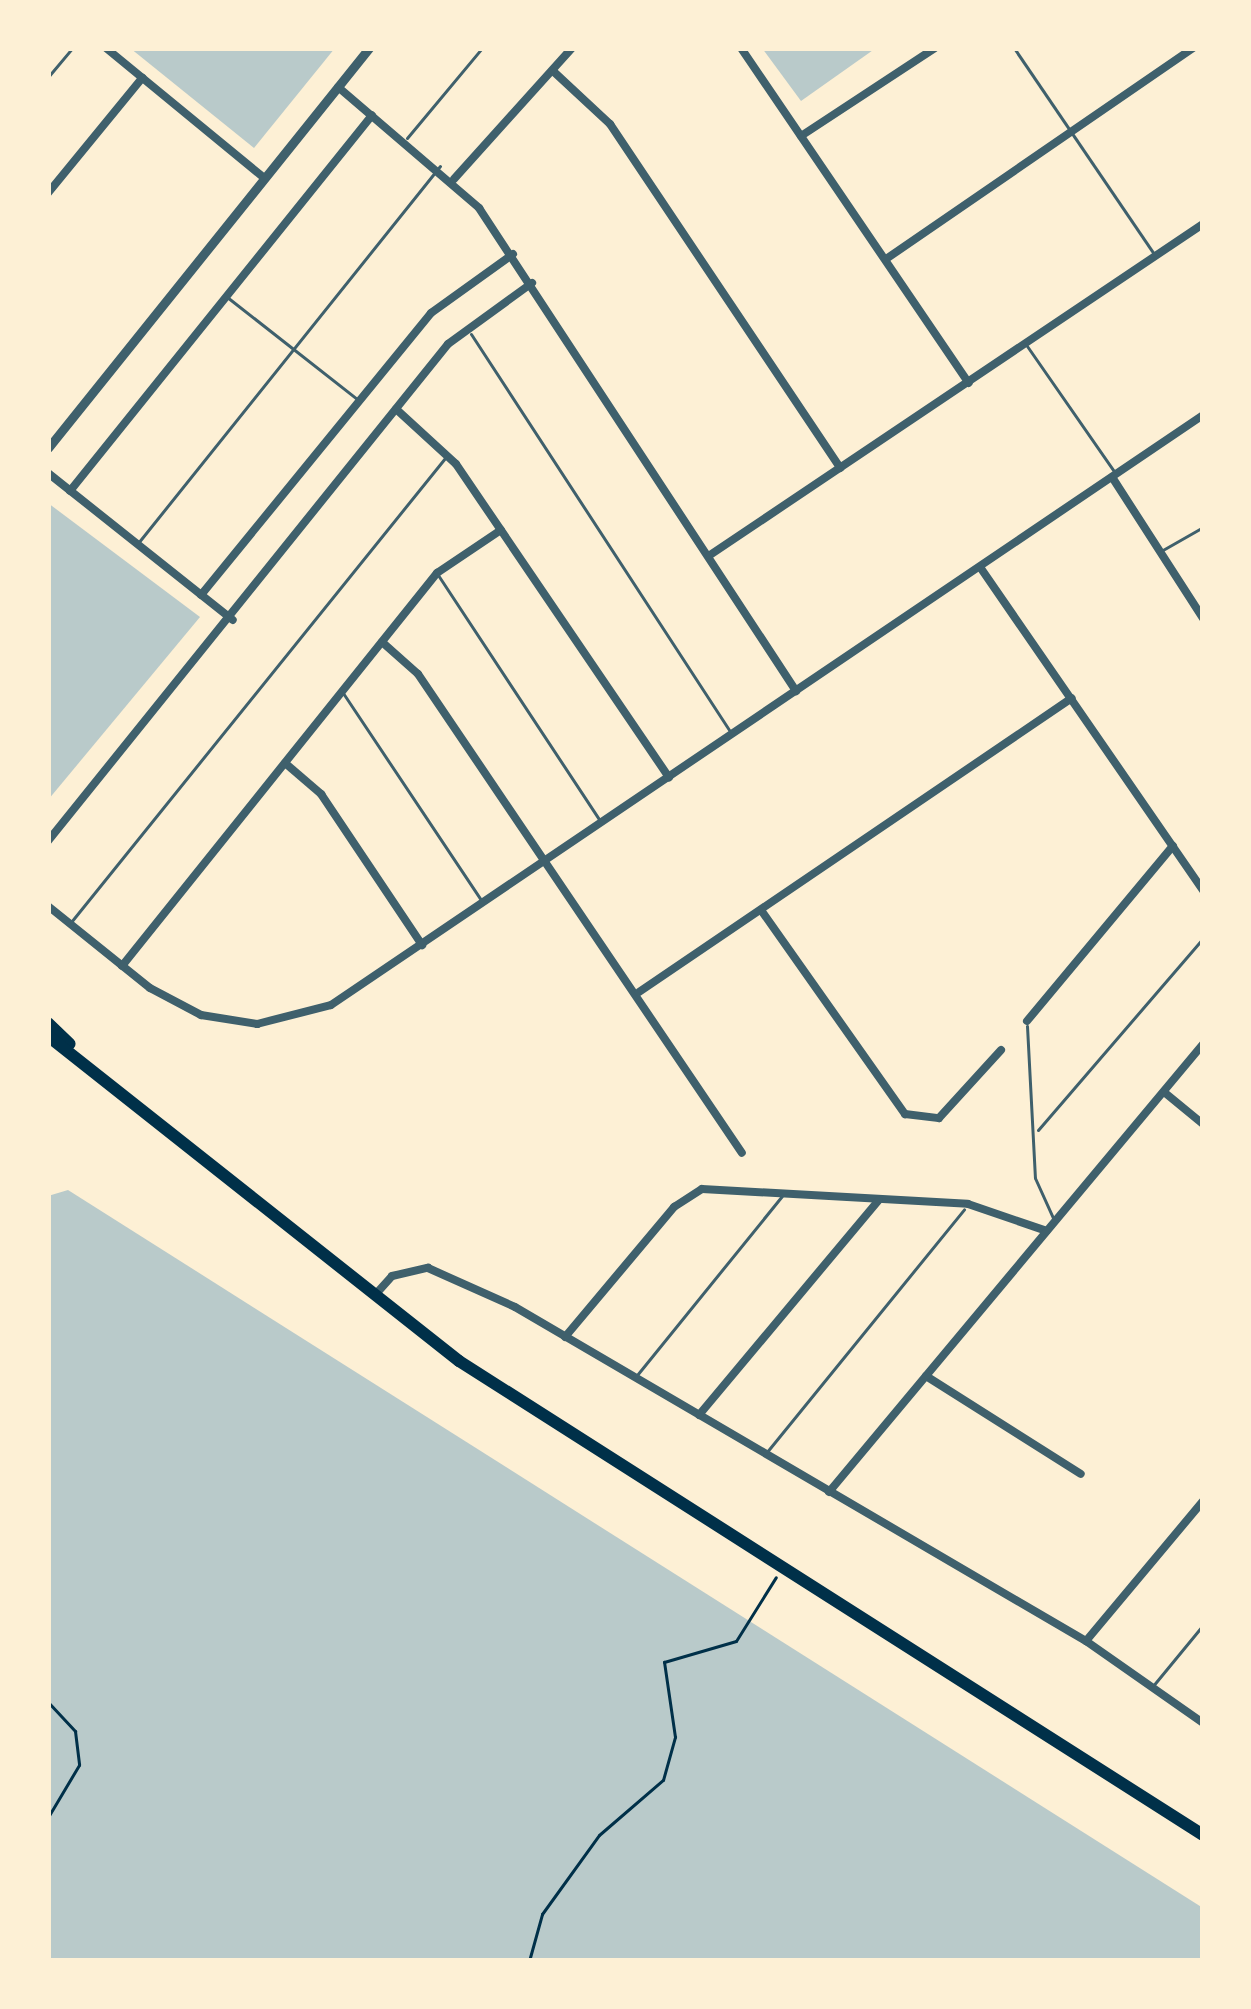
<!DOCTYPE html>
<style>
body{margin:0}
#map{position:relative;width:1251px;height:2009px;overflow:hidden;background:#fdf0d5;font-family:Mulish,sans-serif}
div>[style]{position:absolute}
[style*='--x']{left:calc(var(--x)*1px);top:calc(var(--y)*1px);width:calc(var(--w)*1px);rotate:calc(var(--a)*1deg)}
.green>*{inset:0;background:#b9caca}
.path>*{height:3px;margin:-1.5px;padding:0 1.5px;transform-origin:1.5px;border-radius:1.5px;background:#003049}
.service>*{height:3px;margin:-1.5px;padding:0 1.5px;transform-origin:1.5px;border-radius:1.5px;background:#3f606c}
.minor>*{height:8px;margin:-4px;padding:0 4px;transform-origin:4px;border-radius:4px;background:#3f606c}
.tertiary>*{height:9px;margin:-4.5px;padding:0 4.5px;transform-origin:4.5px;border-radius:4.5px;background:#3f606c}
.trunk>*{height:12px;margin:-6px;padding:0 6px;transform-origin:6px;border-radius:6px;background:#003049}
span{translate:-50% -50%;white-space:nowrap;text-align:center;line-height:1.15;-webkit-text-stroke:12px #fdf0d5;paint-order:stroke}
.frame{position:absolute;inset:0;border:51px solid #fdf0d5;pointer-events:none}
</style>
<div id="map">
<div class="green">
<div style="clip-path:polygon(130px 48px,335px 48px,254px 148px)"></div>
<div style="clip-path:polygon(762px 48px,876px 48px,801px 101px)"></div>
<div style="clip-path:polygon(48px 503px,200px 617px,48px 800px)"></div>
<div style="clip-path:polygon(68px 1190px,1203px 1908px,1203px 1961px,48px 1961px,48px 1196px)"></div>
</div>
<div class="path">
<div style="--x:48;--y:1702;--w:40;--a:47"></div>
<div style="--x:75;--y:1731;--w:34;--a:83"></div>
<div style="--x:79;--y:1765;--w:61;--a:120.8"></div>
<div style="--x:529;--y:1961;--w:49;--a:-74.5"></div>
<div style="--x:542;--y:1914;--w:97;--a:-54.2"></div>
<div style="--x:599;--y:1835;--w:84;--a:-40.7"></div>
<div style="--x:663;--y:1780;--w:45;--a:-74.4"></div>
<div style="--x:675;--y:1737;--w:76;--a:-98.3"></div>
<div style="--x:664;--y:1662;--w:75;--a:-16.3"></div>
<div style="--x:736;--y:1641;--w:75;--a:-58"></div>
</div>
<div class="service">
<div style="--x:1014;--y:48;--w:249;--a:55.8"></div>
<div style="--x:48;--y:77;--w:38;--a:-50"></div>
<div style="--x:407;--y:138;--w:117;--a:-50.2"></div>
<div style="--x:227;--y:297;--w:165;--a:38.1"></div>
<div style="--x:471;--y:334;--w:476;--a:56.9"></div>
<div style="--x:1027;--y:346;--w:152;--a:55.2"></div>
<div style="--x:138;--y:543;--w:483;--a:-51.3"></div>
<div style="--x:1161;--y:551;--w:48;--a:-29.7"></div>
<div style="--x:438;--y:575;--w:296;--a:56.6"></div>
<div style="--x:343;--y:693;--w:249;--a:56.3"></div>
<div style="--x:71;--y:922;--w:596;--a:-51.13"></div>
<div style="--x:1027;--y:1026;--w:152;--a:87"></div>
<div style="--x:1035;--y:1178;--w:46;--a:65.7"></div>
<div style="--x:1038;--y:1130;--w:253;--a:-49.3"></div>
<div style="--x:637;--y:1375;--w:230;--a:-51"></div>
<div style="--x:766;--y:1453;--w:314;--a:-50.9"></div>
<div style="--x:1152;--y:1687;--w:80;--a:-50.6"></div>
</div>
<div class="minor">
<div style="--x:106;--y:48;--w:205;--a:39.4"></div>
<div style="--x:741;--y:48;--w:405;--a:55.8"></div>
<div style="--x:553;--y:71;--w:78;--a:42.9"></div>
<div style="--x:610;--y:124;--w:414;--a:56.2"></div>
<div style="--x:338;--y:87;--w:186;--a:40.6"></div>
<div style="--x:479;--y:208;--w:578;--a:56.72"></div>
<div style="--x:801;--y:136;--w:160;--a:-33.3"></div>
<div style="--x:454;--y:179;--w:176;--a:-48"></div>
<div style="--x:48;--y:193;--w:149;--a:-50.7"></div>
<div style="--x:886;--y:259;--w:373;--a:-34.5"></div>
<div style="--x:396;--y:409;--w:81;--a:42.5"></div>
<div style="--x:456;--y:464;--w:379;--a:55.8"></div>
<div style="--x:48;--y:473;--w:236;--a:38.5"></div>
<div style="--x:1112;--y:477;--w:168;--a:57.2"></div>
<div style="--x:70;--y:491;--w:482;--a:-51.2"></div>
<div style="--x:710;--y:555;--w:594;--a:-33.88"></div>
<div style="--x:980;--y:567;--w:393;--a:55.4"></div>
<div style="--x:201;--y:595;--w:364;--a:-50.8"></div>
<div style="--x:431;--y:313;--w:101;--a:-35.7"></div>
<div style="--x:382;--y:642;--w:48;--a:41.6"></div>
<div style="--x:418;--y:674;--w:578;--a:55.93"></div>
<div style="--x:285;--y:763;--w:48;--a:40.7"></div>
<div style="--x:321;--y:794;--w:182;--a:56.2"></div>
<div style="--x:48;--y:841;--w:638;--a:-51.17"></div>
<div style="--x:448;--y:344;--w:104;--a:-36"></div>
<div style="--x:48;--y:906;--w:131;--a:38.8"></div>
<div style="--x:150;--y:988;--w:58;--a:27.9"></div>
<div style="--x:201;--y:1015;--w:57;--a:9.1"></div>
<div style="--x:257;--y:1024;--w:76;--a:-14.4"></div>
<div style="--x:331;--y:1005;--w:1053;--a:-34.08"></div>
<div style="--x:761;--y:910;--w:250;--a:54.8"></div>
<div style="--x:905;--y:1114;--w:34;--a:7"></div>
<div style="--x:939;--y:1118;--w:92;--a:-47.6"></div>
<div style="--x:122;--y:966;--w:504;--a:-51.29"></div>
<div style="--x:437;--y:573;--w:77;--a:-33.9"></div>
<div style="--x:639;--y:992;--w:523;--a:-34.18"></div>
<div style="--x:1027;--y:1021;--w:228;--a:-50.2"></div>
<div style="--x:1164;--y:1092;--w:50;--a:39.4"></div>
<div style="--x:375;--y:1295;--w:25;--a:-48"></div>
<div style="--x:392;--y:1276;--w:37;--a:-13"></div>
<div style="--x:428;--y:1268;--w:95;--a:24.1"></div>
<div style="--x:515;--y:1307;--w:662;--a:30.33"></div>
<div style="--x:1086;--y:1641;--w:143;--a:35"></div>
<div style="--x:565;--y:1337;--w:170;--a:-50"></div>
<div style="--x:674;--y:1207;--w:33;--a:-33"></div>
<div style="--x:702;--y:1189;--w:266;--a:3.2"></div>
<div style="--x:968;--y:1204;--w:83;--a:18.9"></div>
<div style="--x:926;--y:1376;--w:183;--a:32.3"></div>
<div style="--x:699;--y:1415;--w:280;--a:-50.1"></div>
<div style="--x:829;--y:1492;--w:584;--a:-50.14"></div>
<div style="--x:1086;--y:1641;--w:182;--a:-50.1"></div>
</div>
<div class="tertiary">
<div style="--x:48;--y:448;--w:513;--a:-51.25"></div>
</div>
<div class="trunk">
<div style="--x:48;--y:1023;--w:30;--a:44"></div>
<div style="--x:48;--y:1036;--w:524;--a:38.34"></div>
<div style="--x:459;--y:1361;--w:882;--a:32.5"></div>
</div>
<div class="frame"></div>
</div>
